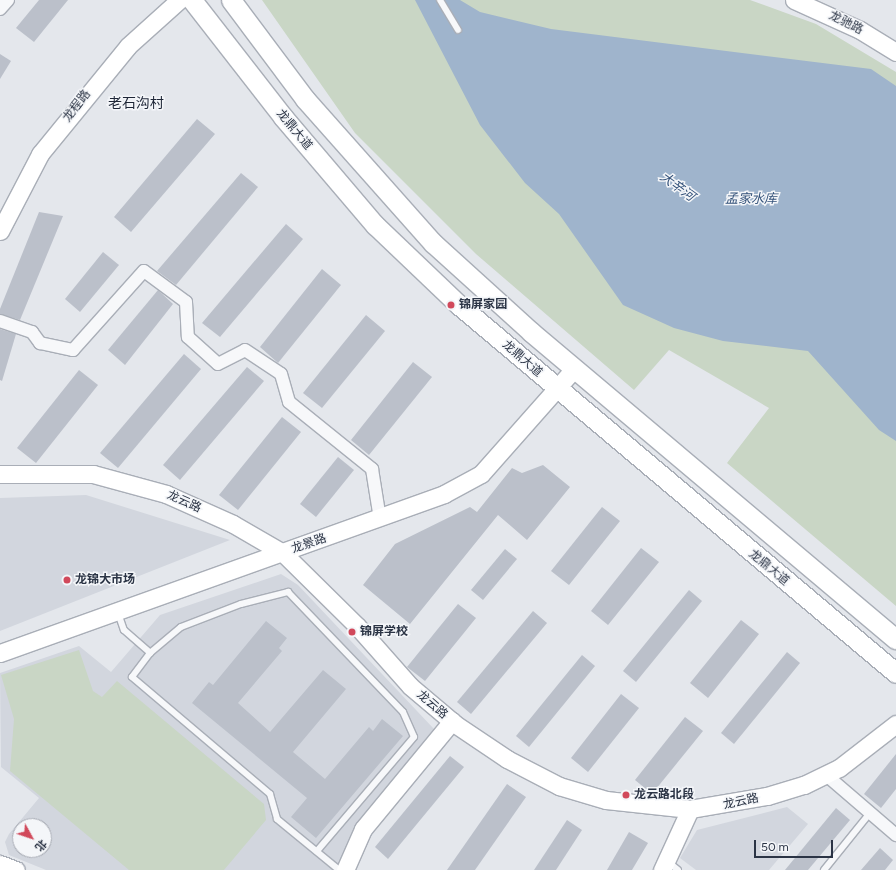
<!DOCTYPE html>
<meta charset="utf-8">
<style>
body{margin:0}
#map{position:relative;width:896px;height:870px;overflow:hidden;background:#e4e7ec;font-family:Figtree,"Noto Sans SC",sans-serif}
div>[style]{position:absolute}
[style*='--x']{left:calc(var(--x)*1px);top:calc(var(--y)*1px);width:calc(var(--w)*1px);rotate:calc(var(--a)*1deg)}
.built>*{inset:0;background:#d2d6de}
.green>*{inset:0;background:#c9d6c5}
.water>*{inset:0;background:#9fb4cc}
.building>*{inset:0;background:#bbc0ca}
.roads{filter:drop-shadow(1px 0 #a9aeb7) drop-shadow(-1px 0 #a9aeb7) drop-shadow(0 1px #a9aeb7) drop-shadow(0 -1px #a9aeb7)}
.lane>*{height:6px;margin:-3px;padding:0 3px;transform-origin:3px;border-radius:3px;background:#f7f8fa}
.street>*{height:12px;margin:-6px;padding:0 6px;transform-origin:6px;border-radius:6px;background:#f7f8fa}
.secondary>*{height:17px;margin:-8.5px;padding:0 8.5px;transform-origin:8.5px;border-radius:8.5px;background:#fff}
.primary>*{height:19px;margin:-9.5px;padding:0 9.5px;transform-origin:9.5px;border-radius:9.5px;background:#fff}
.dots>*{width:11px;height:11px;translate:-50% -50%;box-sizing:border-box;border:2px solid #f4f6f9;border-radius:50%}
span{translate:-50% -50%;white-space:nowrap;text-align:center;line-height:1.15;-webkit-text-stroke:3px #f4f6f9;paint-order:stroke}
.street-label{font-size:12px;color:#2b3445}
.poi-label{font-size:12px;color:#2b3445;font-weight:700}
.left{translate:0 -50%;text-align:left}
.water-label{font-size:13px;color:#34527a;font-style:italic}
.quarter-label{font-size:14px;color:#1d2536}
.north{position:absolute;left:12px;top:818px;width:40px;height:40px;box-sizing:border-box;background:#f4f6f9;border:1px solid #a4a8b1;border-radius:50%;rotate:130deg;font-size:11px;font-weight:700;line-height:16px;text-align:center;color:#2b3445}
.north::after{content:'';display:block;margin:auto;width:14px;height:18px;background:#d1495b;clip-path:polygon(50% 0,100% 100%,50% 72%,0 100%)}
.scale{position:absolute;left:754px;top:840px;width:79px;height:18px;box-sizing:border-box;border:2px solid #2b3445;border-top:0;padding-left:5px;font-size:12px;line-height:14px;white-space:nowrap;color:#2b3445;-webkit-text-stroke:3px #f4f6f9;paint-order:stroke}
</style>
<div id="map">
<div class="built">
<div style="clip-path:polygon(86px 495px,230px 540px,0 631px,0 498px)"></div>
<div style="clip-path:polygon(evenodd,281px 574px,298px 585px,434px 729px,352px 833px,339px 870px,46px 870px,9px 855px,5px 842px,9px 834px,39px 798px,1px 767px,0 673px,79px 646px,111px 672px,160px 615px,281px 574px,20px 826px,44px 826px,44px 850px,20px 850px,20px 826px)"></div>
<div style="clip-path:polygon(787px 807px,808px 824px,769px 870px,696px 870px,680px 858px,697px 830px)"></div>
</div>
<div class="green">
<div style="clip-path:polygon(262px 0,750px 0,816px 24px,896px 72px,896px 606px,727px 463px,769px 408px,669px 350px,634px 390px,476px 254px,355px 133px)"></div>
<div style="clip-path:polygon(79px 650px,93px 691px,102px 697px,117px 681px,264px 804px,266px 820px,224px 870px,129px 870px,10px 771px,14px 719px,1px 675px)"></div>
</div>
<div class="water">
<div style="clip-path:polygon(415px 0,460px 0,480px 12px,551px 29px,871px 69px,896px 86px,896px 441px,879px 430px,808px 351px,723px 341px,674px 328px,623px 305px,559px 214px,525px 183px,480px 125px)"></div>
</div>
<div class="building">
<div style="clip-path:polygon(39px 0,68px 0,34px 42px,16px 28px)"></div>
<div style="clip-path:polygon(0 54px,11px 61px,0 79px)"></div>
<div style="clip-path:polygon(197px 119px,215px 134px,131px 232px,114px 217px)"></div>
<div style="clip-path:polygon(241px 173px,258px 187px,176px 285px,157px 271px)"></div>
<div style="clip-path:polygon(39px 212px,63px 216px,20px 320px,0 314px,0 309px)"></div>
<div style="clip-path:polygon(286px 224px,303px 239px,220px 337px,202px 323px)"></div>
<div style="clip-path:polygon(103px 252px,119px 265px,80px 312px,65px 299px)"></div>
<div style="clip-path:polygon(322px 269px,341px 285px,278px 363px,260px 347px)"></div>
<div style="clip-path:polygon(158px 290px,173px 304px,125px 365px,108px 350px)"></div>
<div style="clip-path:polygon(366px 315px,385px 331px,322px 408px,303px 393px)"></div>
<div style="clip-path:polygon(0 329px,16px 334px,2px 381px,0 380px)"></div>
<div style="clip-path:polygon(184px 354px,201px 369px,118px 468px,100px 453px)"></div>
<div style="clip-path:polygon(413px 362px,432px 377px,369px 455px,351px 440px)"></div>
<div style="clip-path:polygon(247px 367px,264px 381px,180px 480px,163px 465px)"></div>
<div style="clip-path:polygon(79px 370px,98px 385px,36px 463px,17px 448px)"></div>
<div style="clip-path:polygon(282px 417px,301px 432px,238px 510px,219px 495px)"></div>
<div style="clip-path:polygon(338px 457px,354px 470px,316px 517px,300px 504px)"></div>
<div style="clip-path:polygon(543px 465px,570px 487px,527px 540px,498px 515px,410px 624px,363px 585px,395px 544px,470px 507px,477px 512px,512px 468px,522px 473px)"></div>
<div style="clip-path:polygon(602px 507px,620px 521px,569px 585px,551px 571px)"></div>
<div style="clip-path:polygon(641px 548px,659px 562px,608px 625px,591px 611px)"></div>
<div style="clip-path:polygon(505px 549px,517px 559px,483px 600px,471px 590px)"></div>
<div style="clip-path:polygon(689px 590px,702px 601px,636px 682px,623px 671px)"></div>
<div style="clip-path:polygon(458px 604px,476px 618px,425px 681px,407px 667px)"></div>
<div style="clip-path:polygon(533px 611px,547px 623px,471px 714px,457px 702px)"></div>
<div style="clip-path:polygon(741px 620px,759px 634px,708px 698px,690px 683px)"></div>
<div style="clip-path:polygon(266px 621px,287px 638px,279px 648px,282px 651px,238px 703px,270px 732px,323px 670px,346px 689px,293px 752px,325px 779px,369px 727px,373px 731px,382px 719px,403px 736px,316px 838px,291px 817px,307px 798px,192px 703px,209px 682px,213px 685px)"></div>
<div style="clip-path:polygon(787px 652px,800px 663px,734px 744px,721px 733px)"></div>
<div style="clip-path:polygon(582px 655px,595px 666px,529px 747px,516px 736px)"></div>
<div style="clip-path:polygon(621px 694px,639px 708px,588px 772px,571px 758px)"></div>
<div style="clip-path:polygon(685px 717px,703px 731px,652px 794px,635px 780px)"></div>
<div style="clip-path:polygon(896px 754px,896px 789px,881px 808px,864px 794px)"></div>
<div style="clip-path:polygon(450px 756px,464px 767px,388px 859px,375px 847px)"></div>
<div style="clip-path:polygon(507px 784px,526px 797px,475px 870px,447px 870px)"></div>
<div style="clip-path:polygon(836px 808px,850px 820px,808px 870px,785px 870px)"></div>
<div style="clip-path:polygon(567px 820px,582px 830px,556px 870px,534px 870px)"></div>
<div style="clip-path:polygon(629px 832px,648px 843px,632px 870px,607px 870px)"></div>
<div style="clip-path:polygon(880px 848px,893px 860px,885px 870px,861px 870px)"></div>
</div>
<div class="roads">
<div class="lane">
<div style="--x:440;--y:0;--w:35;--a:59"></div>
<div style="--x:118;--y:613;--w:18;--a:71"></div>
<div style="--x:124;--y:630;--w:35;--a:41"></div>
<div style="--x:150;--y:653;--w:30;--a:127"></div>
<div style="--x:132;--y:677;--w:181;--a:40.3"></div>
<div style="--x:270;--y:794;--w:26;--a:74"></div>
<div style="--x:277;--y:819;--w:80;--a:39.4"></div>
<div style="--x:150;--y:653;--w:40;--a:-40"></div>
<div style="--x:181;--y:627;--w:64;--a:-21"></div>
<div style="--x:241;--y:604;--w:49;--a:-14.3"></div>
<div style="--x:288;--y:592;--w:166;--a:46.2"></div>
<div style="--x:403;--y:712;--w:27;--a:66"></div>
<div style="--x:414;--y:737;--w:150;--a:130.4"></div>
<div style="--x:667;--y:861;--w:14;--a:39"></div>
<div style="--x:824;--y:870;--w:73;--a:-51.1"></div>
</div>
<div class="street">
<div style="--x:0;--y:9;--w:12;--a:-48"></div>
<div style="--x:0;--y:321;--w:34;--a:19"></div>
<div style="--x:32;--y:332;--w:14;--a:54"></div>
<div style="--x:40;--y:343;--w:34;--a:12"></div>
<div style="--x:73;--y:350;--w:106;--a:-48.1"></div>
<div style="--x:144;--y:271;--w:52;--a:36.4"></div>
<div style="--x:186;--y:302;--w:35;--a:87"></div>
<div style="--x:188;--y:337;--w:40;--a:42"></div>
<div style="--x:218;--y:364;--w:30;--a:-27"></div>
<div style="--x:245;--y:350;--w:43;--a:33.7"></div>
<div style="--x:281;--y:374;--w:29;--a:74"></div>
<div style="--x:289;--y:402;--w:107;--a:38.9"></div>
<div style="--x:372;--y:469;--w:51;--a:80.9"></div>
<div style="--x:825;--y:774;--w:94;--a:40.7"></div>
</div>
<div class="secondary">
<div style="--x:794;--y:0;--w:72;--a:24.4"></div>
<div style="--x:860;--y:30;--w:42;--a:31.4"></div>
<div style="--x:0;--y:231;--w:87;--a:-62.5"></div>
<div style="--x:40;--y:154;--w:139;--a:-50.8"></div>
<div style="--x:128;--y:46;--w:69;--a:-42"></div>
<div style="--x:0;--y:474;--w:93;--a:0"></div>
<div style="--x:93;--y:474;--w:76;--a:15.3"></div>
<div style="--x:166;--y:494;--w:73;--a:24.1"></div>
<div style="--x:233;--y:524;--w:58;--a:30.1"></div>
<div style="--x:283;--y:553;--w:104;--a:44.6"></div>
<div style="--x:357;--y:626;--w:80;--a:48.5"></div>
<div style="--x:410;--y:686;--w:59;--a:40.2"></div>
<div style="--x:455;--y:724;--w:63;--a:33.9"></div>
<div style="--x:507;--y:759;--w:59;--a:27.4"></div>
<div style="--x:559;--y:786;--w:49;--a:16.6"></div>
<div style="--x:606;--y:800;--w:84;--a:6.1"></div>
<div style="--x:690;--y:809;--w:78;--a:-9.6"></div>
<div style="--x:767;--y:796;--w:39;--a:-17"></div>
<div style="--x:804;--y:785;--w:39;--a:-26"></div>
<div style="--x:839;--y:768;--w:72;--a:-37.7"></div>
<div style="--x:0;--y:653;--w:472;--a:-19.7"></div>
<div style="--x:444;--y:494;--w:42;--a:-28.4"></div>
<div style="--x:481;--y:474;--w:140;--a:-48.5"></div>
<div style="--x:0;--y:864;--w:17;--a:21"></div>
<div style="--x:345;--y:870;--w:45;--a:-66.3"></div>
<div style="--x:363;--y:829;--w:140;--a:-50.5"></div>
<div style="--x:662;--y:870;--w:67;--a:-65.3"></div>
</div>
<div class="primary">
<div style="--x:192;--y:0;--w:148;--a:52.1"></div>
<div style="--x:283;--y:117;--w:142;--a:49.6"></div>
<div style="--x:375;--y:225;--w:116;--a:43.6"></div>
<div style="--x:459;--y:305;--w:571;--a:40.1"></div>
<div style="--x:231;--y:0;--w:124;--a:53.2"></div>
<div style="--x:305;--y:99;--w:193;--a:48.4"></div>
<div style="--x:433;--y:243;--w:132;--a:42.2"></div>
<div style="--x:531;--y:332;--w:477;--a:40.1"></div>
</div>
</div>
<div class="dots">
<div style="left:451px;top:305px;background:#d1495b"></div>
<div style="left:67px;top:580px;background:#d1495b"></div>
<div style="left:352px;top:632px;background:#d1495b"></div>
<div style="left:626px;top:795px;background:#d1495b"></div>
</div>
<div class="street-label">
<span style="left:846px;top:23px;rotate:27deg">龙驰路</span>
<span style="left:77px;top:106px;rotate:-52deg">龙程路</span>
<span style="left:294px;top:130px;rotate:50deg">龙鼎大道</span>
<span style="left:522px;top:359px;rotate:41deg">龙鼎大道</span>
<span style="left:184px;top:502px;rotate:24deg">龙云路</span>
<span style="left:309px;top:544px;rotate:-19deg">龙景路</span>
<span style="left:769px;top:568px;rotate:40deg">龙鼎大道</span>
<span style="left:432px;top:705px;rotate:41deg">龙云路</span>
<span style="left:741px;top:802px;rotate:-12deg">龙云路</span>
</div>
<div class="poi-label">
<span class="left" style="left:459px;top:305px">锦屏家园</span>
<span class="left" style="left:75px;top:580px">龙锦大市场</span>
<span class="left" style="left:360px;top:632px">锦屏学校</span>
<span class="left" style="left:634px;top:795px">龙云路北段</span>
</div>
<div class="water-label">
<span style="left:677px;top:187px;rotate:36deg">大辛河</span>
<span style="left:751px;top:199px">孟家水库</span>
</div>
<div class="quarter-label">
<span style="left:136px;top:104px">老石沟村</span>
</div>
<div class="north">北</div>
<div class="scale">50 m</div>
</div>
